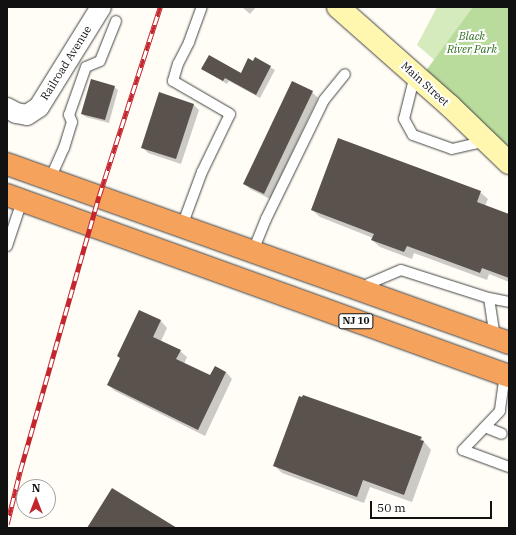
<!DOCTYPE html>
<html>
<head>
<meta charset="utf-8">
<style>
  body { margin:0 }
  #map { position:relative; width:516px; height:535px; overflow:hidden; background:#fffdf5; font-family:"IBM Plex Serif",serif }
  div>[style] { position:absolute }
  .green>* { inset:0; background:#d5ebbd }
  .forest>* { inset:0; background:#b9dc9c }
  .shadow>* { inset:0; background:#0003 }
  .building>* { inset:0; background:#5a524d }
  .roads { filter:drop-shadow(0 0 1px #444) drop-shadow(0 0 1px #444) }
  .lane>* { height:10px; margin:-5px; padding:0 5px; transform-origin:5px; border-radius:5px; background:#fff }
  .street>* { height:20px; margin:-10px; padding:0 10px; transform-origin:10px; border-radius:10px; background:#fff }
  .secondary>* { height:22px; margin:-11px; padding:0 11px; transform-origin:11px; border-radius:11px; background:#fff6b0 }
  .highway>* { height:22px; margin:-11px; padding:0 11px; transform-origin:11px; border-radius:11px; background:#f5a25d }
  .rail>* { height:4.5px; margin-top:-2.25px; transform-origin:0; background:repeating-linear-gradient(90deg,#fff 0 9px,#c4262e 0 18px); box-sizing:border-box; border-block:1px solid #c4262e }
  span { translate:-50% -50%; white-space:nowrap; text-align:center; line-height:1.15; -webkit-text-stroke:4px #fff; paint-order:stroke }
  .shield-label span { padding:1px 3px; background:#fff; border:1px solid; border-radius:3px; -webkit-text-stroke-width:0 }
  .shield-label { font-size:10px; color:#111; font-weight:700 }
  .park-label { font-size:11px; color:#2f6b1f; font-style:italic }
  .street-label { font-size:11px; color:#111 }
  .frame { position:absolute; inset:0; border:8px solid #111; pointer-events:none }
  .north { position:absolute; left:16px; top:479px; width:40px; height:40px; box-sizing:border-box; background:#fff; border:1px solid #a0a0a0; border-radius:50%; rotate:0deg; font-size:11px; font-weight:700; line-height:16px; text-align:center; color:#111 }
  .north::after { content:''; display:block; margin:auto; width:14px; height:18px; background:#c4262e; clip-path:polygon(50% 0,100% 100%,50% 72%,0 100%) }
  .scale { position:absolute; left:370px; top:501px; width:122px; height:18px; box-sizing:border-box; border:2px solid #111; border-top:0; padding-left:5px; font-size:12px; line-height:14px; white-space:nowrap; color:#111; -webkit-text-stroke:3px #fff; paint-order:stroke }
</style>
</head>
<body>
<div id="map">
  <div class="green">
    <div style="clip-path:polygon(437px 7px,509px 7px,492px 109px,417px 45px)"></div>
  </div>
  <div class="forest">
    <div style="clip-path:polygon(473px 7px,509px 7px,509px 150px,425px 72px)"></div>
  </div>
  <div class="shadow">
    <div style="clip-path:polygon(242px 7px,256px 7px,250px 14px)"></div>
    <div style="clip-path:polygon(255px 58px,275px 70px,260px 98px,229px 81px,227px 84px,202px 69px,241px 74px)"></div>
    <div style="clip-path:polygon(292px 83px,312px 92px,318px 98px,270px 199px,250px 189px,244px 183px)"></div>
    <div style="clip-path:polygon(114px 87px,118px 90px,109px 123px,86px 117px,82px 114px)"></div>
    <div style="clip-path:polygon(193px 104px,199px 110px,181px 164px,148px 153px,142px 147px)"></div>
    <div style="clip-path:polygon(480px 192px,488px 199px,485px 206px,509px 215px,509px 282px,489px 274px,487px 280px,414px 253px,412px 259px,380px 247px,372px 240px,373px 238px,320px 217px,312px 210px)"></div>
    <div style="clip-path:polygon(140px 311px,161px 321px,167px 328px,161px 341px,180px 351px,187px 357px,184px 364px,211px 377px,226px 372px,232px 379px,205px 436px,115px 391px,108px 385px,121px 359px,118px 356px)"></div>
    <div style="clip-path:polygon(421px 438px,431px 450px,412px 502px,370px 487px,364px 503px,282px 473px,275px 466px)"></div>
  </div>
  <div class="building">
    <div style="clip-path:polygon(209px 55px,241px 73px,248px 58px,253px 61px,255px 57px,271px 66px,256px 95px,225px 78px,223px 81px,201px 69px)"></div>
    <div style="clip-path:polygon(91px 79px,115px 86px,105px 120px,81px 114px)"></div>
    <div style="clip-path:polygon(292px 81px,313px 91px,264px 194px,243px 184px)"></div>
    <div style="clip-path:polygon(159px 92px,194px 104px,176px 159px,141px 148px)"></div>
    <div style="clip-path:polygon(338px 138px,481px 191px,477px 202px,509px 214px,509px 278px,482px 268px,480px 273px,407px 246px,404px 252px,371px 240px,374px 234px,311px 210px)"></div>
    <div style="clip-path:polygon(139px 310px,161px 320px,153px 337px,181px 350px,176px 359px,210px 375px,215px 366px,226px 372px,198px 430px,107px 385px,120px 358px,117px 356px)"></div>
    <div style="clip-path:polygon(303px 395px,422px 437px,420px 440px,424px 441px,404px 495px,363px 480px,357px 497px,273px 466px,299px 396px,302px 397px)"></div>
    <div style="clip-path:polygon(112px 488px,177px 528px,87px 528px)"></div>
  </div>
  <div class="roads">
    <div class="lane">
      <div style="left:415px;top:75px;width:45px;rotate:104deg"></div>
      <div style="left:404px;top:119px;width:18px;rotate:61deg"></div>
      <div style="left:413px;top:135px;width:41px;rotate:19.7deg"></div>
      <div style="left:452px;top:149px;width:35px;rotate:-13deg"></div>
      <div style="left:50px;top:179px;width:34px;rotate:-66deg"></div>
      <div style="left:64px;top:148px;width:27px;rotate:-73deg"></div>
      <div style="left:72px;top:122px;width:8px;rotate:-113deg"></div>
      <div style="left:69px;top:115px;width:51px;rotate:-70.5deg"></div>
      <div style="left:86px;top:67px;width:15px;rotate:-23deg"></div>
      <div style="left:100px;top:61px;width:43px;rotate:-68.2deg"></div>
      <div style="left:182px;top:226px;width:58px;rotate:-69.7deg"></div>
      <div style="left:202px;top:172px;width:64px;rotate:-64.2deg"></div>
      <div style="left:230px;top:114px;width:66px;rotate:-149.9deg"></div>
      <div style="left:173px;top:81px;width:18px;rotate:-74deg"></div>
      <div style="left:178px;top:64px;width:25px;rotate:-63deg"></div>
      <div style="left:189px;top:42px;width:37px;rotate:-70deg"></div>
      <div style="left:7px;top:246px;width:47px;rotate:-71.6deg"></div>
      <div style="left:253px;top:251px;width:35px;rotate:-68deg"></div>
      <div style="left:266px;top:219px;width:132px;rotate:-64deg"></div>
      <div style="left:324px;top:100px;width:33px;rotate:-51deg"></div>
      <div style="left:361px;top:287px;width:43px;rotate:-23deg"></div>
      <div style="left:401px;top:270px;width:92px;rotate:17.7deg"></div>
      <div style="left:495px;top:338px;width:40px;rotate:-98.5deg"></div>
      <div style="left:489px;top:298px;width:20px;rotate:11deg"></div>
      <div style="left:505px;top:374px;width:37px;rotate:98deg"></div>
      <div style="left:500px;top:411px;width:54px;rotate:133.5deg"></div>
      <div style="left:463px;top:450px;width:49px;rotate:20.3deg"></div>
      <div style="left:485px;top:427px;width:18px;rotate:22deg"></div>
    </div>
    <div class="street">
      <div style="left:7px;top:108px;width:10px;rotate:29deg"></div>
      <div style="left:16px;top:113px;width:11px;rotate:10deg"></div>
      <div style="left:27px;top:115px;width:14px;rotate:-34deg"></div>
      <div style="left:39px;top:107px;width:118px;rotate:-58.2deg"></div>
    </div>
    <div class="secondary">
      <div style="left:338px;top:7px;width:149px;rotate:41.5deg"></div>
      <div style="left:450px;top:106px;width:82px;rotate:44deg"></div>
    </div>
    <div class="highway">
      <div style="left:7px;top:164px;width:533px;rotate:19.62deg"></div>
      <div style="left:7px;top:195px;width:534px;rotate:19.83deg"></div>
    </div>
  </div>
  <div class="rail">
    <div style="left:7px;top:524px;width:55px;rotate:-76.2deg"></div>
    <div style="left:20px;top:471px;width:286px;rotate:-74deg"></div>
    <div style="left:99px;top:196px;width:199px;rotate:-72.1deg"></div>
  </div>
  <div class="shield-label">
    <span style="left:356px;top:321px">NJ 10</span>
  </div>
  <div class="park-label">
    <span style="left:472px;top:43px">Black<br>River Park</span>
  </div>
  <div class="street-label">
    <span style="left:66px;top:63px;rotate:-58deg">Railroad Avenue</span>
    <span style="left:425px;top:84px;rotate:42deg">Main Street</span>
  </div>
  <div class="frame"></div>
  <div class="north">N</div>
  <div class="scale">50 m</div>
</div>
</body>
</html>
